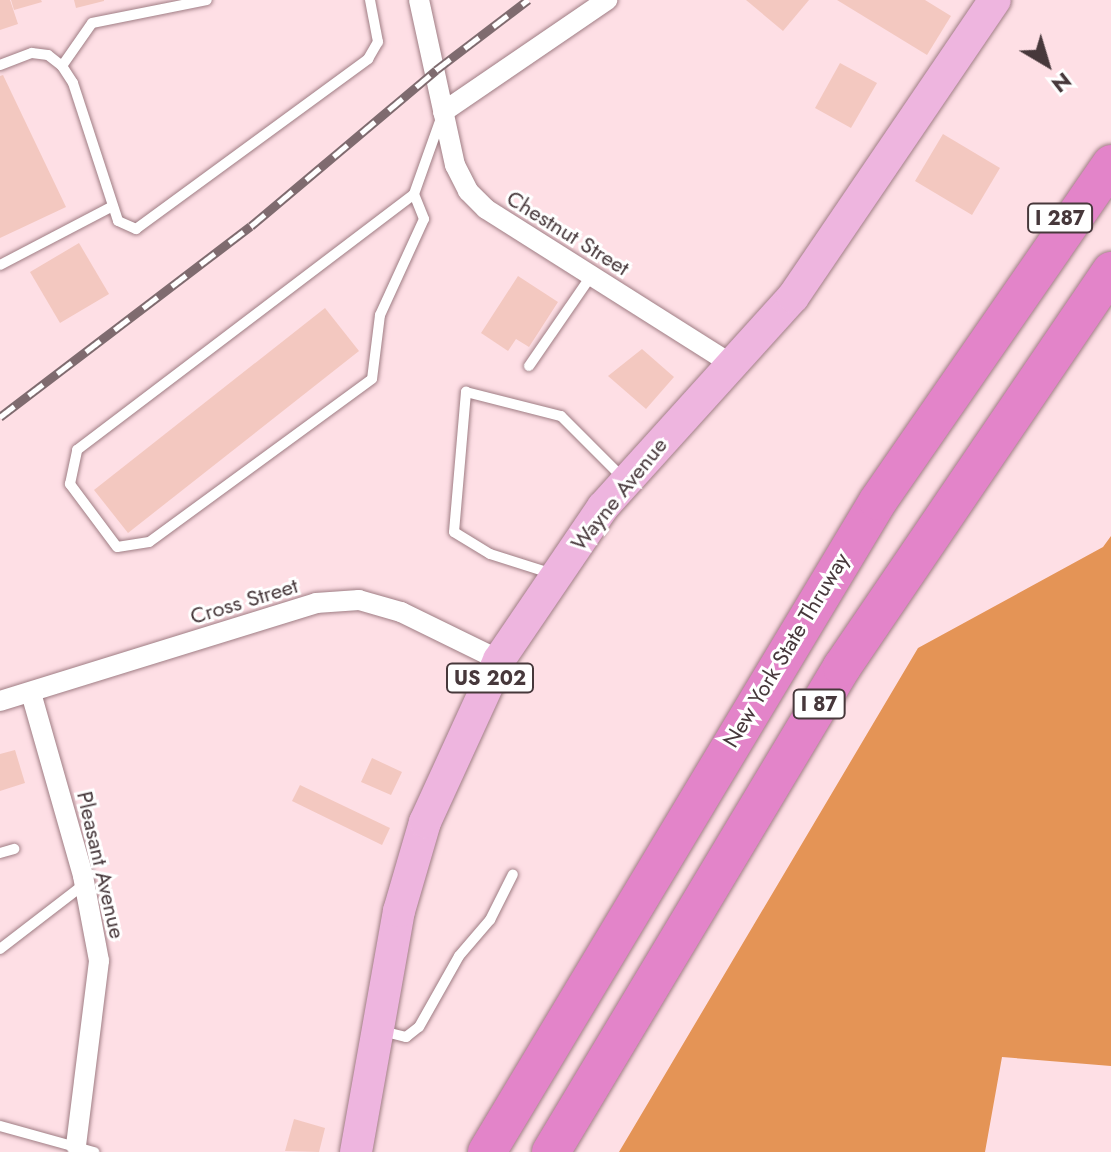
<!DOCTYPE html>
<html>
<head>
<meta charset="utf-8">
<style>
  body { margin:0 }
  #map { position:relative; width:1111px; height:1152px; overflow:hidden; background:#fedfe5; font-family:Jost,sans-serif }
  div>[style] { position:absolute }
  .forest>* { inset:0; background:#e49456 }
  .building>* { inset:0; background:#f3c8c0 }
  .roads { filter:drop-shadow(0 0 2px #9f7d84) drop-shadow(0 0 2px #9f7d84) }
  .lane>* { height:10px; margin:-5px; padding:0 5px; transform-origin:5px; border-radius:5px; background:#fff }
  .street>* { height:20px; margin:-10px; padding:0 10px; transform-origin:10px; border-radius:10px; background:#fff }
  .primary>* { height:32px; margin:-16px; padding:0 16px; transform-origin:16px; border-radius:16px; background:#eeb5df }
  .highway>* { height:38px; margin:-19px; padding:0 19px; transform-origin:19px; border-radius:19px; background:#e384c9 }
  .rail>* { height:9px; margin-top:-4.5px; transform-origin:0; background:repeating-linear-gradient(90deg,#fff 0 18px,#7f6b6f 0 36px); box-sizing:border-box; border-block:2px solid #7f6b6f }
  span { translate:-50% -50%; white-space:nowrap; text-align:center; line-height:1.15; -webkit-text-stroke:6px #fff; paint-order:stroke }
  .shield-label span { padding:2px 6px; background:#fff; border:2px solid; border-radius:6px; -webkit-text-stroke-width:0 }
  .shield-label { font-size:20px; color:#47383b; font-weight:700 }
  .street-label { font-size:22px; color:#47383b }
  .north { position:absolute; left:1007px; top:24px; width:80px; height:80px; -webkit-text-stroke:6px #fff; paint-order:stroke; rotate:142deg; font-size:22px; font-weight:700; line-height:32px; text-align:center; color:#47383b }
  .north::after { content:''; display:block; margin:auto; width:28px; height:36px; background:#47383b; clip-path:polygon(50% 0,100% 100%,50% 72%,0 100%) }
</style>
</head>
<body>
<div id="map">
  <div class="forest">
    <div style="clip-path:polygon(1111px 536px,1111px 1066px,1002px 1057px,985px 1152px,619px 1152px,918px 648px,1103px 547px)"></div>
  </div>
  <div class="building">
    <div style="clip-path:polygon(0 0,10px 0,18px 24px,0 30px)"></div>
    <div style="clip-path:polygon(11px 0,41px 0,42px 2px,14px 10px)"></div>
    <div style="clip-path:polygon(74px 0,104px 0,104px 1px,76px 8px)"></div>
    <div style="clip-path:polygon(746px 0,809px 0,783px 31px)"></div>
    <div style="clip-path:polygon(837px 0,925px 0,951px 16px,927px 55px)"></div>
    <div style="clip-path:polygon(840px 63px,877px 83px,851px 128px,815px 108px)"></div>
    <div style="clip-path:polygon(3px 75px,66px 207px,0 238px,0 76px)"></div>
    <div style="clip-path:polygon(943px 134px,1000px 168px,972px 215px,915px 181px)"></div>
    <div style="clip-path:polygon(79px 243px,109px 294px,60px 323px,30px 272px)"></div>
    <div style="clip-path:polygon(518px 276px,558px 302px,529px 347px,516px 339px,508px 351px,481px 333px)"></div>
    <div style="clip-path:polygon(325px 308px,359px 351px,128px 533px,94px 490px)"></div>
    <div style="clip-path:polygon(642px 349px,674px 377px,646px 409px,608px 376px)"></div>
    <div style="clip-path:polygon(15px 750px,25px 783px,0 791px,0 754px)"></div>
    <div style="clip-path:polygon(372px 758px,402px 772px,391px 795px,361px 782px)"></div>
    <div style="clip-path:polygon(300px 785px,390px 828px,382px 845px,292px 801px)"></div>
    <div style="clip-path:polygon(294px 1119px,325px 1128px,319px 1152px,285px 1151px)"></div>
  </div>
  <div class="roads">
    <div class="lane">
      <div style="left:0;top:65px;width:34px;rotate:-21deg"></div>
      <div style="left:32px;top:53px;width:16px;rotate:7deg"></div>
      <div style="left:48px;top:55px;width:18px;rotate:38deg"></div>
      <div style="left:62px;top:66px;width:20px;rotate:57deg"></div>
      <div style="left:73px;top:83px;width:145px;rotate:71.9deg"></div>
      <div style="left:118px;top:221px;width:20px;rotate:24deg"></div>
      <div style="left:136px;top:229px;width:288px;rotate:-36.2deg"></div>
      <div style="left:368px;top:59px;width:20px;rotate:-60deg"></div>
      <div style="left:378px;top:42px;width:43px;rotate:-100.8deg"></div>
      <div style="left:62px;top:66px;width:52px;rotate:-55.1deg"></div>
      <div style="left:92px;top:23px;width:117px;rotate:-11.3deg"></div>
      <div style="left:414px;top:194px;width:27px;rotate:68deg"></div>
      <div style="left:424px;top:219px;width:106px;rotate:114.6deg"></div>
      <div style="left:380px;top:315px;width:64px;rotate:97.1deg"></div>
      <div style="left:372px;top:379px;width:276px;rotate:143.8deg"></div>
      <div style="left:149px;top:542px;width:32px;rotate:171deg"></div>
      <div style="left:117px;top:547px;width:79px;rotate:-126.7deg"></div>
      <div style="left:70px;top:484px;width:35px;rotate:-78deg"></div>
      <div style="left:77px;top:450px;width:423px;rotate:-37.2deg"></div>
      <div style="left:414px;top:194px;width:81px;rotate:-70.4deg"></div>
      <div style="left:0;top:265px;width:127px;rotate:-27.6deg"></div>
      <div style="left:529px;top:366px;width:109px;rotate:-55.4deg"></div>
      <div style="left:553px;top:574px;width:66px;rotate:-162.4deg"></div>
      <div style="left:490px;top:554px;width:42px;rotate:-148.6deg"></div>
      <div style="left:454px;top:532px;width:141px;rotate:-85.1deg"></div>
      <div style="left:466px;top:392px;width:98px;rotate:14.2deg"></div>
      <div style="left:561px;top:416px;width:89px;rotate:45deg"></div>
      <div style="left:0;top:853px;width:15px;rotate:-16deg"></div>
      <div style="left:0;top:949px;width:105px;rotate:-37.6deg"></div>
      <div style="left:382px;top:1031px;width:25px;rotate:14deg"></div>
      <div style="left:406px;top:1037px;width:16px;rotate:-38deg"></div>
      <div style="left:419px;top:1027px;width:81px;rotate:-60.6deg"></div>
      <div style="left:459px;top:956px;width:48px;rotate:-49.3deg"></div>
      <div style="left:490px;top:920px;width:51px;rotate:-63.4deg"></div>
      <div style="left:0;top:1126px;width:98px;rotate:15.5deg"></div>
    </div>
    <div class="street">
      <div style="left:419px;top:0;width:169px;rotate:77.7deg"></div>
      <div style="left:455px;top:165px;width:29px;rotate:63deg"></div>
      <div style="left:468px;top:191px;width:25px;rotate:45deg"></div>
      <div style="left:486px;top:209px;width:292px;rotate:32.3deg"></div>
      <div style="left:443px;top:112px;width:199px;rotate:-34.3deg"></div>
      <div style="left:31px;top:693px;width:190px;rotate:74.1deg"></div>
      <div style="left:83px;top:876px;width:86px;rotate:79.3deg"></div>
      <div style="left:99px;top:961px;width:186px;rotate:97.1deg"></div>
      <div style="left:0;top:701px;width:331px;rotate:-17.2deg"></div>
      <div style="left:316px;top:603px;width:43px;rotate:-4deg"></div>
      <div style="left:359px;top:600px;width:44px;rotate:15.9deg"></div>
      <div style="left:401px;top:612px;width:109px;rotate:26.1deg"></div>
    </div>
    <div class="primary">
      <div style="left:356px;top:1152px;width:245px;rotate:-79.9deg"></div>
      <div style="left:399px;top:911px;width:93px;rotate:-73.7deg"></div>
      <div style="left:425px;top:822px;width:178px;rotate:-65.4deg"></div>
      <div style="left:499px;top:660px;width:185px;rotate:-55.8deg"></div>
      <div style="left:603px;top:507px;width:283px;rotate:-47.9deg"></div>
      <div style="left:793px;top:297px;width:359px;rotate:-55.8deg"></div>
    </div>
    <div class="highway">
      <div style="left:487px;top:1152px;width:759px;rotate:-59.01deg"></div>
      <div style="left:878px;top:501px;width:410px;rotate:-55.3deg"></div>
      <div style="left:551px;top:1152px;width:566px;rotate:-59.04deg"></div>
      <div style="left:842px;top:667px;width:479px;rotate:-55.8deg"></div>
    </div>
  </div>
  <div class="rail">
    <div style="left:0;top:417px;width:315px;rotate:-37.3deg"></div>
    <div style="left:251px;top:226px;width:242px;rotate:-40.1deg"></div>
    <div style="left:436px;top:70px;width:116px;rotate:-37.3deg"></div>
  </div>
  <div class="shield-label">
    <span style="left:1060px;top:218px">I 287</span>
    <span style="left:490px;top:678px">US 202</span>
    <span style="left:819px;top:704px">I 87</span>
  </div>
  <div class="street-label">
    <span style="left:568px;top:233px;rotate:32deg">Chestnut Street</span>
    <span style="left:619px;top:494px;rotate:-51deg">Wayne Avenue</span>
    <span style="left:244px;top:601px;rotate:-17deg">Cross Street</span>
    <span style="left:786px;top:650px;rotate:-59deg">New York State Thruway</span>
    <span style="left:101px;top:865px;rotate:77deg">Pleasant Avenue</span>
  </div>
  <div class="north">N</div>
</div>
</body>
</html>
